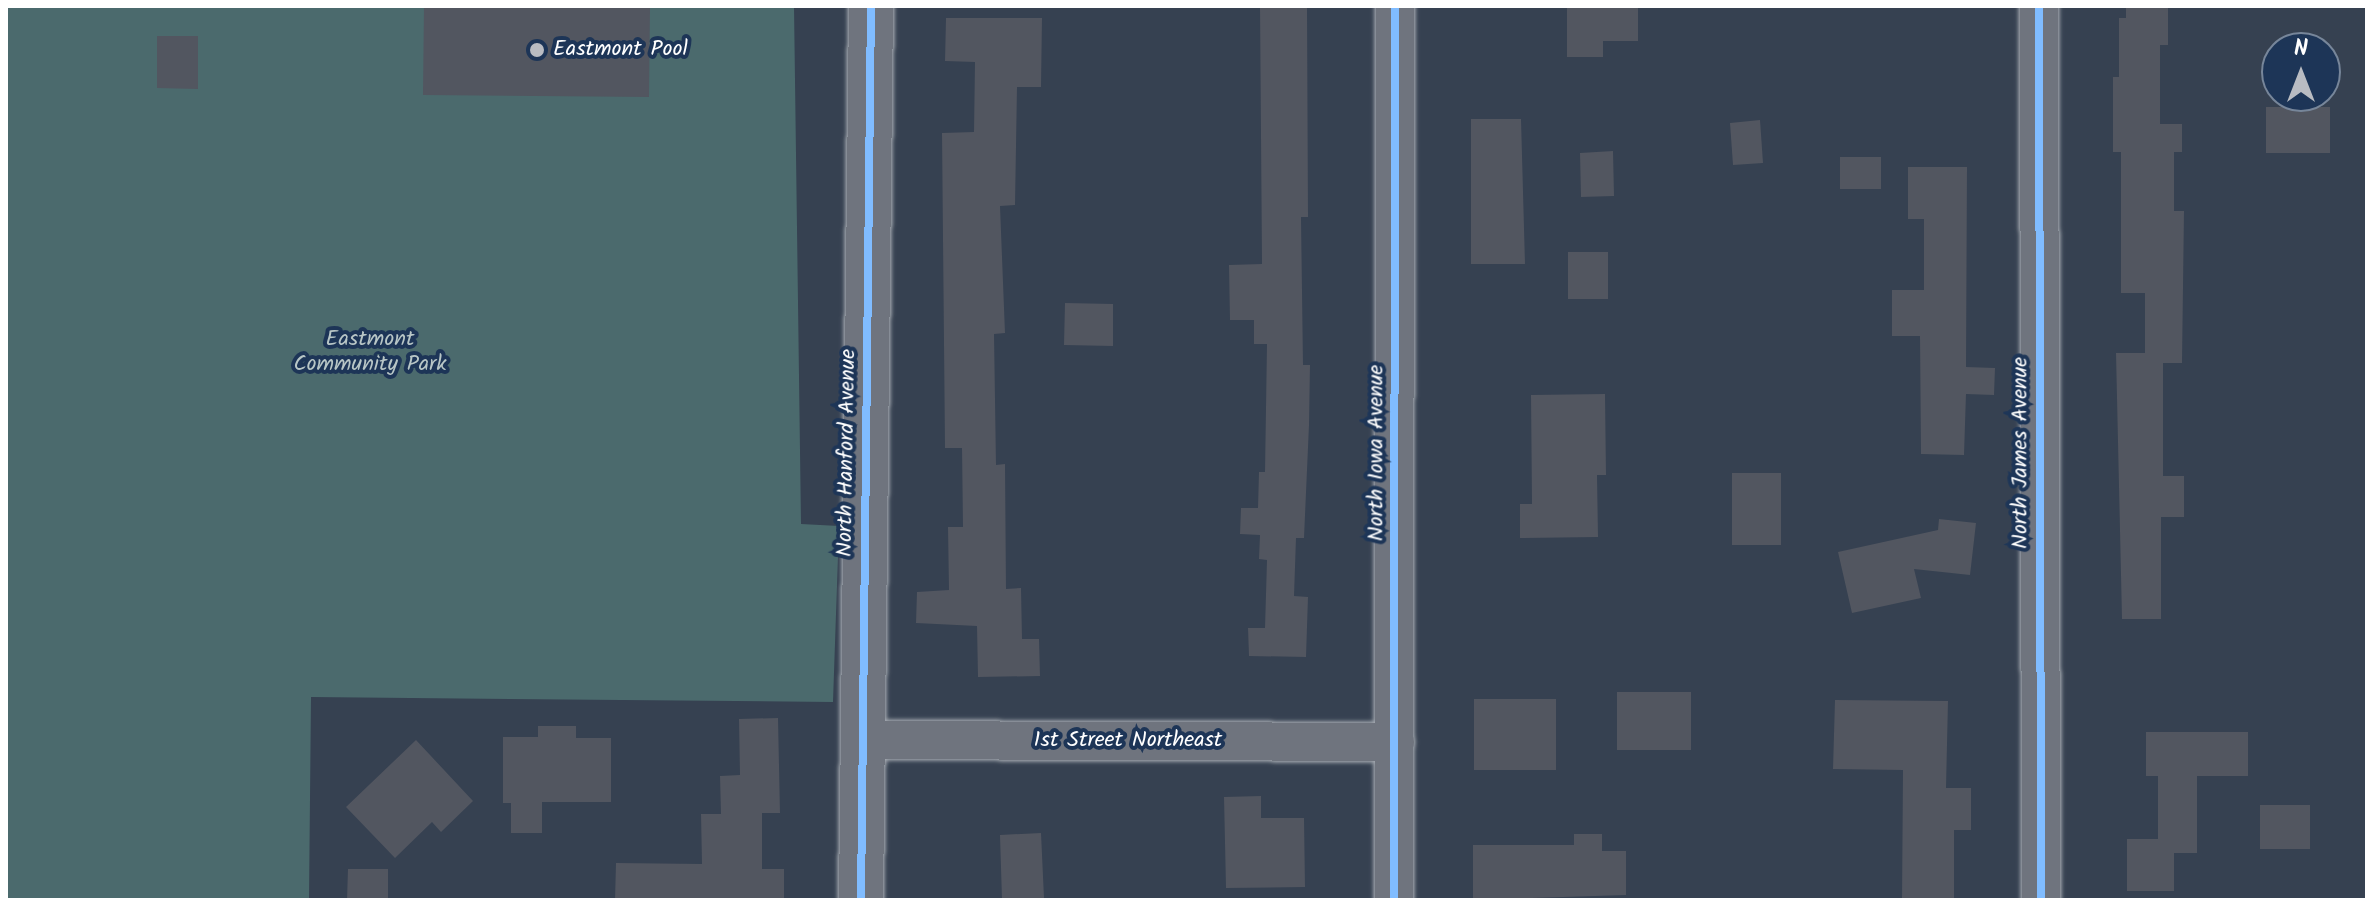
<!DOCTYPE html>
<html>
<head>
<meta charset="utf-8">
<style>
  body { margin:0 }
  #map { position:relative; width:2373px; height:906px; overflow:hidden; background:#364151; font-family:Kalam,sans-serif }
  div>[style] { position:absolute }
  .green>* { inset:0; background:#4b6a6d }
  .building>* { inset:0; background:#525660 }
  .roads { filter:drop-shadow(0 0 2px #a5aab1) drop-shadow(0 0 2px #a5aab1) }
  .minor>* { height:38px; margin:-19px; padding:0 19px; transform-origin:19px; border-radius:19px; background:#6f747e }
  .tertiary>* { height:44px; margin:-22px; padding:0 22px; transform-origin:22px; border-radius:22px; background:#6f747e }
  .cycleway>* { height:8px; margin:-4px; padding:0 4px; transform-origin:4px; border-radius:4px; background:#80bcff }
  .dots>* { width:22px; height:22px; translate:-50% -50%; box-sizing:border-box; border:4px solid #1d3557; border-radius:50% }
  span { translate:-50% -50%; white-space:nowrap; text-align:center; line-height:1.15; -webkit-text-stroke:8px #1d3557; paint-order:stroke }
  .poi-label { font-size:22px; color:#fff }
  .left { translate:0 -50%; text-align:left }
  .park-label { font-size:22px; color:#b8c6c6 }
  .street-label { font-size:22px; color:#fff }
  .frame { position:absolute; inset:0; border:8px solid #fff; pointer-events:none }
  .north { position:absolute; left:2261px; top:32px; width:80px; height:80px; box-sizing:border-box; background:#1d3557; border:2px solid #77869a; border-radius:50%; rotate:0deg; font-size:22px; font-weight:700; line-height:32px; text-align:center; color:#fff }
  .north::after { content:''; display:block; margin:auto; width:28px; height:36px; background:#b9bcc2; clip-path:polygon(50% 0,100% 100%,50% 72%,0 100%) }
</style>
</head>
<body>
<div id="map">
  <div class="green">
    <div style="clip-path:polygon(6px 6px,794px 6px,801px 524px,839px 526px,833px 702px,311px 697px,309px 900px,6px 900px)"></div>
  </div>
  <div class="building">
    <div style="clip-path:polygon(424px 6px,650px 6px,649px 97px,423px 95px)"></div>
    <div style="clip-path:polygon(1260px 6px,1307px 6px,1308px 217px,1301px 217px,1303px 365px,1310px 365px,1309px 425px,1304px 538px,1296px 538px,1294px 596px,1308px 597px,1306px 657px,1249px 656px,1248px 628px,1265px 628px,1267px 560px,1259px 559px,1260px 535px,1240px 534px,1241px 508px,1258px 508px,1259px 472px,1265px 472px,1267px 344px,1254px 344px,1254px 320px,1230px 320px,1229px 265px,1262px 264px)"></div>
    <div style="clip-path:polygon(1567px 6px,1638px 6px,1638px 41px,1603px 41px,1603px 57px,1567px 57px)"></div>
    <div style="clip-path:polygon(2126px 6px,2168px 6px,2168px 45px,2160px 45px,2160px 124px,2182px 124px,2182px 152px,2174px 152px,2174px 211px,2184px 211px,2182px 363px,2163px 363px,2163px 476px,2184px 476px,2184px 517px,2161px 517px,2161px 619px,2122px 619px,2116px 353px,2145px 353px,2145px 293px,2121px 293px,2121px 152px,2113px 152px,2113px 77px,2119px 77px,2119px 18px,2126px 18px)"></div>
    <div style="clip-path:polygon(946px 18px,1042px 18px,1041px 87px,1017px 87px,1015px 205px,1000px 206px,1005px 333px,994px 334px,996px 465px,1005px 464px,1006px 589px,1021px 588px,1022px 639px,1039px 639px,1040px 676px,978px 677px,977px 626px,916px 623px,917px 592px,949px 590px,948px 527px,963px 527px,962px 448px,945px 448px,942px 133px,974px 132px,975px 62px,945px 61px)"></div>
    <div style="clip-path:polygon(157px 36px,198px 36px,198px 89px,157px 88px)"></div>
    <div style="clip-path:polygon(2266px 107px,2330px 107px,2330px 153px,2266px 153px)"></div>
    <div style="clip-path:polygon(1471px 119px,1521px 119px,1525px 264px,1471px 264px)"></div>
    <div style="clip-path:polygon(1760px 120px,1763px 163px,1733px 165px,1730px 123px)"></div>
    <div style="clip-path:polygon(1613px 151px,1614px 196px,1581px 197px,1580px 153px)"></div>
    <div style="clip-path:polygon(1840px 157px,1881px 157px,1881px 189px,1840px 189px)"></div>
    <div style="clip-path:polygon(1908px 167px,1967px 167px,1966px 367px,1995px 368px,1994px 395px,1966px 394px,1964px 455px,1921px 454px,1920px 336px,1892px 336px,1892px 290px,1924px 290px,1924px 219px,1908px 219px)"></div>
    <div style="clip-path:polygon(1568px 252px,1608px 252px,1608px 299px,1568px 299px)"></div>
    <div style="clip-path:polygon(1065px 303px,1113px 304px,1113px 346px,1064px 345px)"></div>
    <div style="clip-path:polygon(1605px 394px,1606px 475px,1597px 475px,1598px 537px,1520px 538px,1520px 504px,1532px 504px,1531px 395px)"></div>
    <div style="clip-path:polygon(1732px 473px,1781px 473px,1781px 545px,1732px 545px)"></div>
    <div style="clip-path:polygon(1939px 519px,1976px 523px,1970px 575px,1914px 569px,1921px 598px,1852px 613px,1838px 552px,1938px 530px)"></div>
    <div style="clip-path:polygon(1617px 692px,1691px 692px,1691px 750px,1617px 750px)"></div>
    <div style="clip-path:polygon(1474px 699px,1556px 699px,1556px 770px,1474px 770px)"></div>
    <div style="clip-path:polygon(1835px 700px,1948px 701px,1946px 788px,1971px 788px,1971px 830px,1954px 830px,1954px 900px,1902px 900px,1903px 770px,1833px 769px)"></div>
    <div style="clip-path:polygon(778px 718px,780px 813px,762px 813px,762px 869px,784px 869px,784px 900px,615px 900px,616px 863px,702px 864px,701px 814px,721px 814px,720px 776px,740px 775px,739px 719px)"></div>
    <div style="clip-path:polygon(538px 726px,576px 726px,576px 738px,611px 738px,611px 802px,542px 802px,542px 833px,511px 833px,511px 803px,503px 803px,503px 737px,538px 737px)"></div>
    <div style="clip-path:polygon(2146px 732px,2248px 732px,2248px 776px,2197px 776px,2197px 853px,2174px 853px,2174px 891px,2127px 891px,2127px 839px,2158px 839px,2158px 776px,2146px 776px)"></div>
    <div style="clip-path:polygon(416px 740px,473px 801px,441px 832px,432px 822px,395px 858px,346px 807px)"></div>
    <div style="clip-path:polygon(1261px 796px,1261px 818px,1304px 818px,1305px 887px,1226px 888px,1224px 797px)"></div>
    <div style="clip-path:polygon(2260px 805px,2310px 805px,2310px 849px,2260px 849px)"></div>
    <div style="clip-path:polygon(1041px 833px,1044px 898px,1002px 900px,1000px 835px)"></div>
    <div style="clip-path:polygon(1574px 834px,1602px 834px,1602px 851px,1626px 851px,1626px 895px,1473px 900px,1473px 845px,1574px 845px)"></div>
    <div style="clip-path:polygon(348px 869px,388px 869px,388px 900px,347px 900px)"></div>
  </div>
  <div class="roads">
    <div class="minor">
      <div style="left:2039px;top:6px;width:894px;rotate:89.87deg"></div>
      <div style="left:861px;top:740px;width:534px;rotate:0.21deg"></div>
      <div style="left:1394px;top:900px;width:894px;rotate:-89.94deg"></div>
    </div>
    <div class="tertiary">
      <div style="left:861px;top:900px;width:894px;rotate:-89.36deg"></div>
    </div>
  </div>
  <div class="cycleway">
    <div style="left:2039px;top:6px;width:894px;rotate:89.87deg"></div>
    <div style="left:861px;top:900px;width:894px;rotate:-89.36deg"></div>
    <div style="left:1394px;top:900px;width:894px;rotate:-89.94deg"></div>
  </div>
  <div class="dots">
    <div style="left:537px;top:50px;background:#b9bcc2"></div>
  </div>
  <div class="poi-label">
    <span class="left" style="left:553px;top:50px">Eastmont Pool</span>
  </div>
  <div class="park-label">
    <span style="left:370px;top:352px">Eastmont<br>Community Park</span>
  </div>
  <div class="street-label">
    <span style="left:847px;top:453px;rotate:-89deg">North Hanford Avenue</span>
    <span style="left:1377px;top:453px;rotate:-90deg">North Iowa Avenue</span>
    <span style="left:2021px;top:453px;rotate:-90deg">North James Avenue</span>
    <span style="left:1128px;top:741px">1st Street Northeast</span>
  </div>
  <div class="frame"></div>
  <div class="north">N</div>
</div>
</body>
</html>
